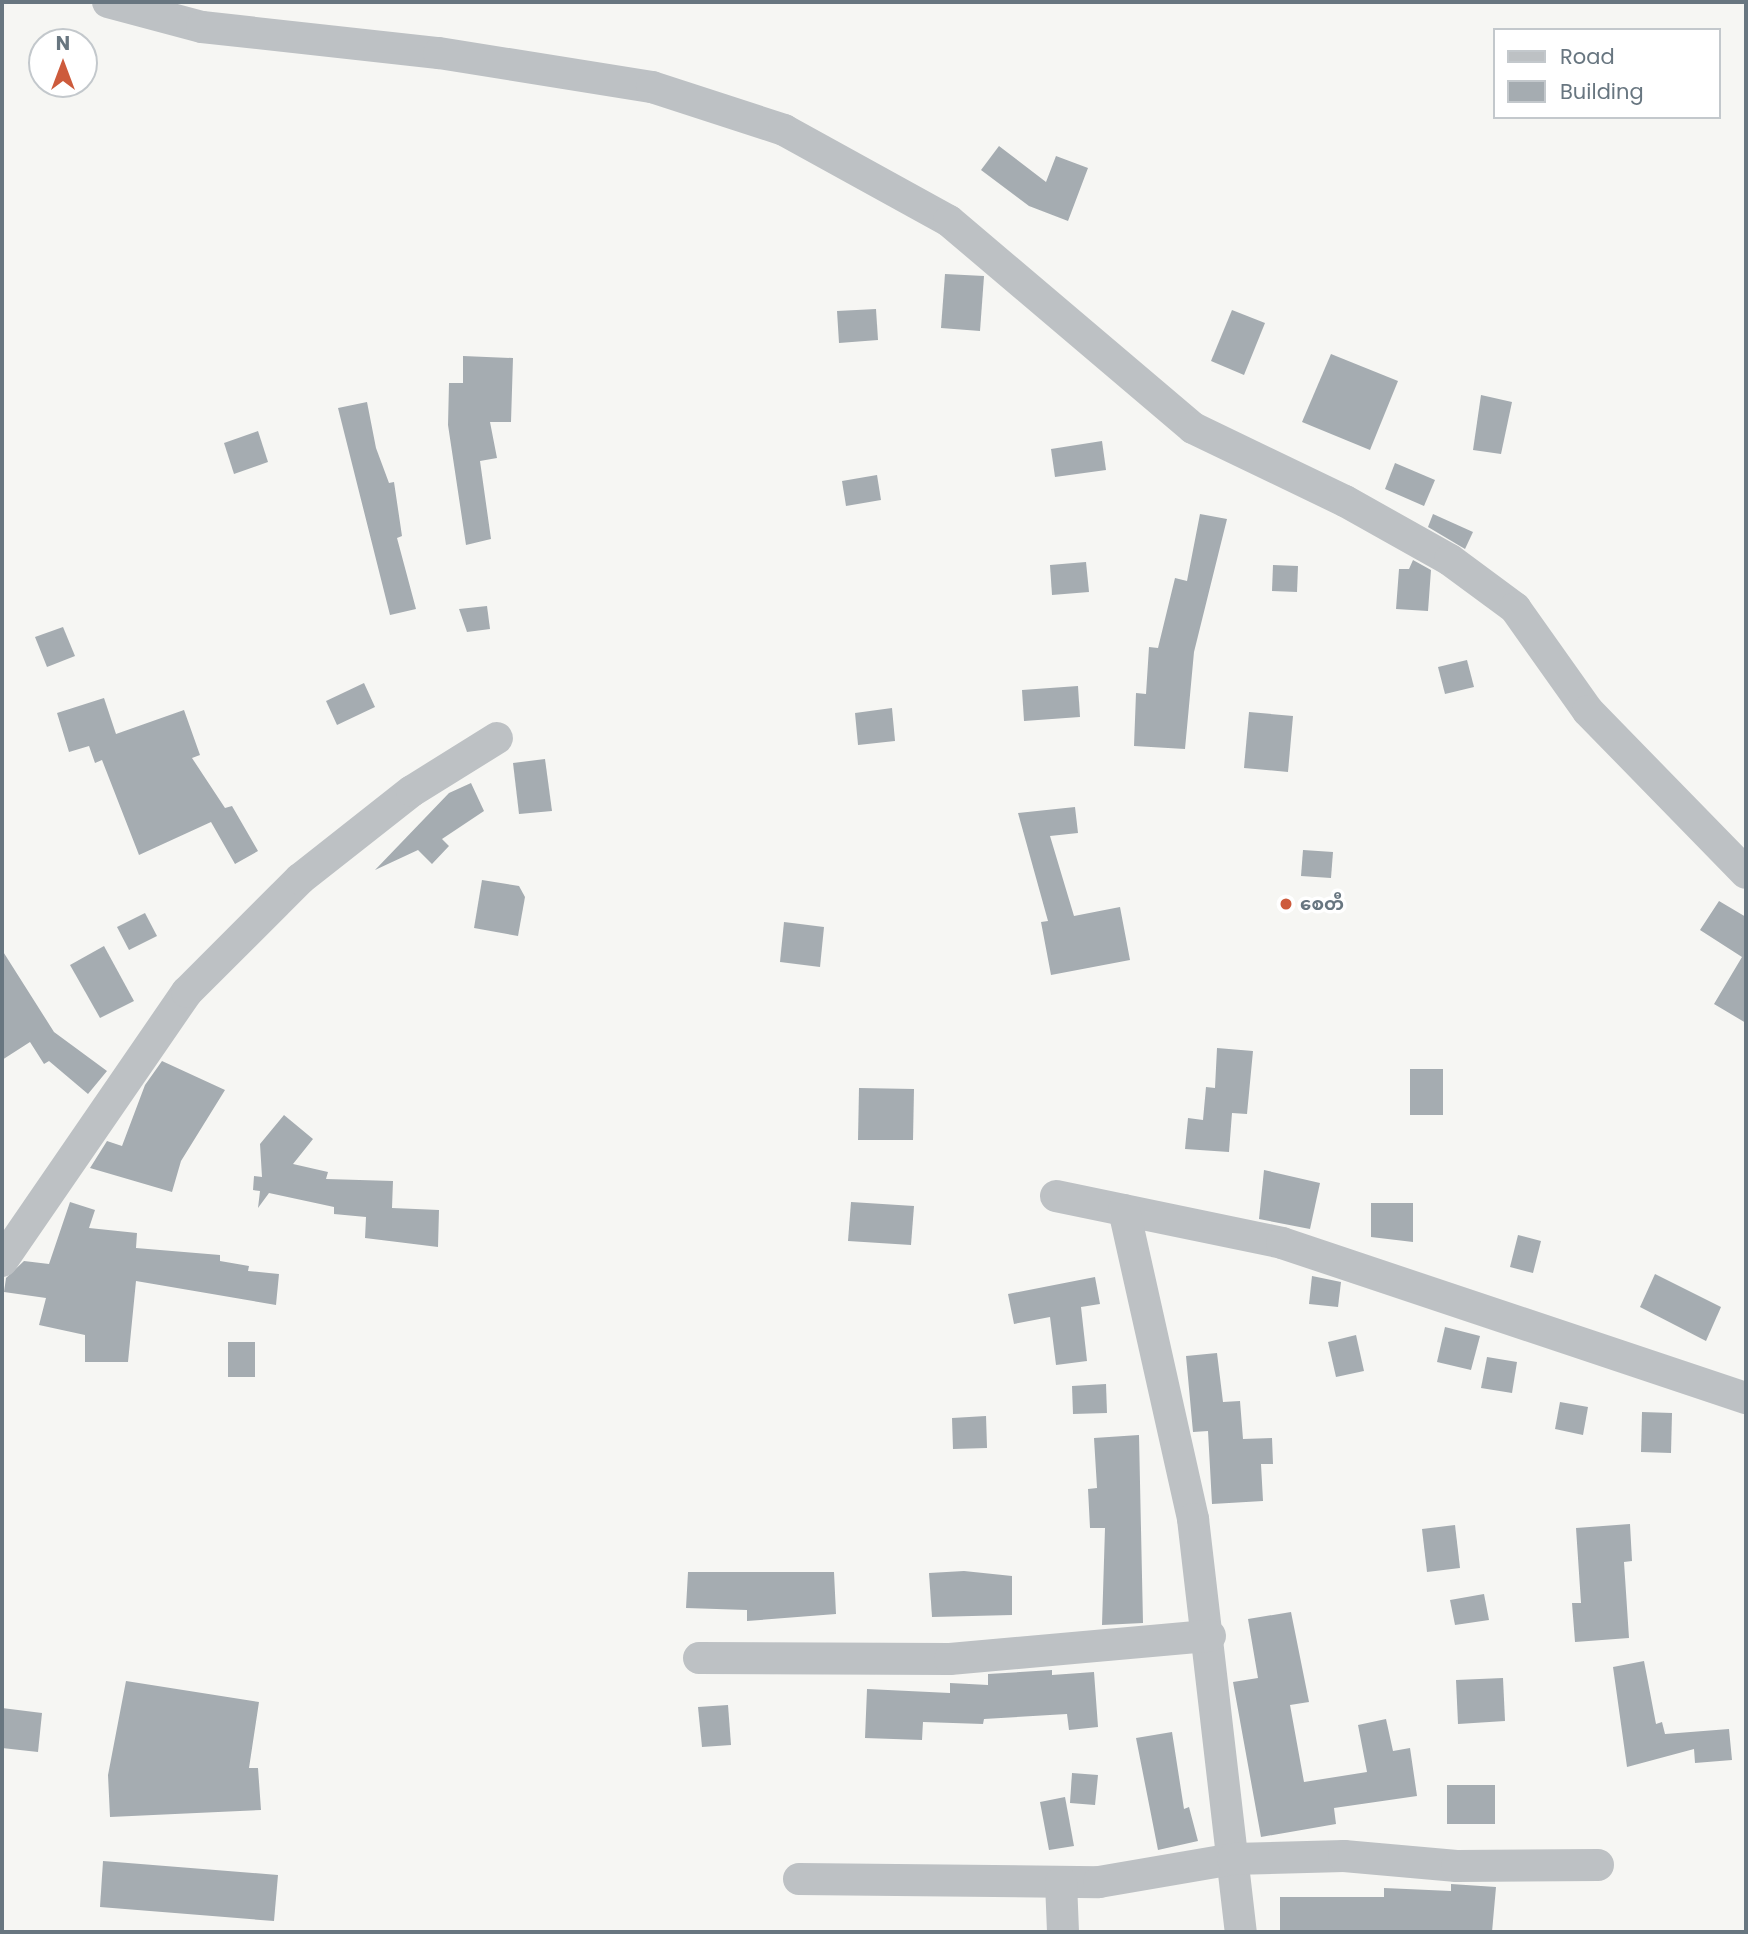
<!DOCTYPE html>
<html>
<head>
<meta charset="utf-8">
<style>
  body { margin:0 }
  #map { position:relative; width:1748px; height:1934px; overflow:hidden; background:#f6f6f3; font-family:Poppins,"Noto Sans Myanmar",sans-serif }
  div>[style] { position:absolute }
  .building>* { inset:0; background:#a5acb1 }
  .minor>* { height:32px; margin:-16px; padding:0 16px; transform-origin:16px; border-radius:16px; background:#bdc1c4 }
  .dots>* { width:19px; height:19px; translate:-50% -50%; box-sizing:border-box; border:4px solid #fff; border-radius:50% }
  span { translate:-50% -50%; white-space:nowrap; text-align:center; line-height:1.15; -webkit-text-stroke:7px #fff; paint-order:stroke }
  .poi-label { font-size:18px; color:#687680; font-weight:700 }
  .left { translate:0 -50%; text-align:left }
  .frame { position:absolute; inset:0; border:4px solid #687680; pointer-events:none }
  .legend { position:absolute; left:1493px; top:28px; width:228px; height:91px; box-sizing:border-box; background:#fff; border:2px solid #c3c8cc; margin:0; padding:9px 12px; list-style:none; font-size:21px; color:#687680 }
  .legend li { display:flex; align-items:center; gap:14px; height:35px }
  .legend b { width:35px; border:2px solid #c3c8cc }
  .north { position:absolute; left:28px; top:28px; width:70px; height:70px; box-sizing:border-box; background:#fff; border:2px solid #c3c8cc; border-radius:50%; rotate:0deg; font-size:19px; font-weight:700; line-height:28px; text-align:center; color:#687680 }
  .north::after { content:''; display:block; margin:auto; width:24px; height:32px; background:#cd5b3c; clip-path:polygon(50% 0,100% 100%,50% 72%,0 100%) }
</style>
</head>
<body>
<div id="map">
  <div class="building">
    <div style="clip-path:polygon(999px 146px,1046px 182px,1056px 156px,1088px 168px,1068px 221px,1029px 206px,981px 170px)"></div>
    <div style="clip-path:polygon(945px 274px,984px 276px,980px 331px,941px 328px)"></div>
    <div style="clip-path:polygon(876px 309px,878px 340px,839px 343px,837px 311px)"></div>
    <div style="clip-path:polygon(1232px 310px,1265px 323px,1244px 375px,1211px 361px)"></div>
    <div style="clip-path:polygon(1331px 354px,1398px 381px,1370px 450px,1302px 422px)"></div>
    <div style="clip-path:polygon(463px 356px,513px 358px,511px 422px,490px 422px,497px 458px,480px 461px,491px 539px,466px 545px,448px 425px,449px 383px,463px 383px)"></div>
    <div style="clip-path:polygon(1481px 395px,1512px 402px,1501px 454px,1473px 450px)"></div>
    <div style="clip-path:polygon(367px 402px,376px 448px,389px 483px,394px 482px,402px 536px,397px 538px,416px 609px,390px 615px,338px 408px)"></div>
    <div style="clip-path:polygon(258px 431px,268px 462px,234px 474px,224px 443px)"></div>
    <div style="clip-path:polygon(1102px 441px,1106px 470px,1055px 477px,1051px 449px)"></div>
    <div style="clip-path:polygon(1395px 463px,1435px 480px,1424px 506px,1385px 489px)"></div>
    <div style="clip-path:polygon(877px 475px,881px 500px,846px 506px,842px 481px)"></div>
    <div style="clip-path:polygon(1200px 514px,1227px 519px,1194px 652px,1185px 749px,1134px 746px,1136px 693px,1146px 694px,1149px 647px,1158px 648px,1175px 578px,1187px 581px)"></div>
    <div style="clip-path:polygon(1433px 514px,1473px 532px,1465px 549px,1428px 527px)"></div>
    <div style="clip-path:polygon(1413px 560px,1431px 570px,1428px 611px,1396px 609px,1399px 569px,1409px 569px)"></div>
    <div style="clip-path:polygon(1086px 562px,1089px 592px,1052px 595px,1050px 565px)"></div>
    <div style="clip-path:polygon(1273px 565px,1298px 566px,1297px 592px,1272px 591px)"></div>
    <div style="clip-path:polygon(487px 606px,490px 629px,467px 632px,459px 609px)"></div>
    <div style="clip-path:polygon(63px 627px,75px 656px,47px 667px,35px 637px)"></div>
    <div style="clip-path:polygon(1467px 660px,1474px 687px,1445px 694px,1438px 667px)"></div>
    <div style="clip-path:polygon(364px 683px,375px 707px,337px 725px,326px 701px)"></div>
    <div style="clip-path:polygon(1078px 686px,1080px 717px,1024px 721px,1022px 690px)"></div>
    <div style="clip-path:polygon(104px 698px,116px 734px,184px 710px,200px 755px,192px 758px,225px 808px,232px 806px,258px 851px,235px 864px,211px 822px,139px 855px,102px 760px,95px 763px,89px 746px,69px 752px,57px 713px)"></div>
    <div style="clip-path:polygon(892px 708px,895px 741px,858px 745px,855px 713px)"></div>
    <div style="clip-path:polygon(1249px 712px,1293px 716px,1288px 772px,1244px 768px)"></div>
    <div style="clip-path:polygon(545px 759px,552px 811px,519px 814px,513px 763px)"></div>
    <div style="clip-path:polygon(471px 783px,484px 811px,442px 839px,449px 846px,432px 864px,418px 850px,375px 870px,449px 793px)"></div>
    <div style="clip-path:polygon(1075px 807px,1078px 833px,1050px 836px,1074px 916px,1120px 907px,1130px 960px,1051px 975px,1041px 922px,1048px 921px,1018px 813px)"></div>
    <div style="clip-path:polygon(1303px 850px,1333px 852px,1331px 878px,1301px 876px)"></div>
    <div style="clip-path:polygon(482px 880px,519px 886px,525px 897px,518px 936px,474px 928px)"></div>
    <div style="clip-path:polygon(1719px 901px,1746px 917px,1746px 1023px,1714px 1004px,1742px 957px,1700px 930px)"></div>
    <div style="clip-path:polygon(145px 913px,157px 936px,129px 950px,117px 927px)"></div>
    <div style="clip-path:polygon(784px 922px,824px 927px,820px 967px,780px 962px)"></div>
    <div style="clip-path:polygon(104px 946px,134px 1001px,100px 1018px,70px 965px)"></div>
    <div style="clip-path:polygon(2px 950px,54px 1032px,107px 1071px,88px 1094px,49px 1061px,44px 1064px,30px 1042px,2px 1060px)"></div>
    <div style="clip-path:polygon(1217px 1048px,1253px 1051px,1247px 1114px,1232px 1113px,1229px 1152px,1185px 1149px,1188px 1118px,1203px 1120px,1206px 1087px,1215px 1088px)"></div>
    <div style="clip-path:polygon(162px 1061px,225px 1090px,181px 1161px,172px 1192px,90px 1168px,107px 1141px,122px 1146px,145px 1085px)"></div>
    <div style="clip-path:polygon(1410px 1069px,1443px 1069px,1443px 1115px,1410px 1115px)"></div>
    <div style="clip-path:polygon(859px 1088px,914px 1089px,913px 1140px,858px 1140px)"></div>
    <div style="clip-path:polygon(284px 1115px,313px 1139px,293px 1164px,328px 1172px,326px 1179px,393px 1181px,392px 1208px,439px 1210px,438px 1247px,365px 1238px,366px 1217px,334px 1214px,334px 1207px,269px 1193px,258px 1208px,260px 1191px,253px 1190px,254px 1176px,262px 1177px,260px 1144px)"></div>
    <div style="clip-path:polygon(1264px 1170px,1320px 1183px,1310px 1229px,1259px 1219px)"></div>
    <div style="clip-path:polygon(70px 1202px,95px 1210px,89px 1228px,137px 1233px,136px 1248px,220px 1255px,220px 1261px,249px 1266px,248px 1271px,279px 1274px,276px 1305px,136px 1281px,128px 1362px,85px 1362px,85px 1335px,39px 1325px,46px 1298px,4px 1292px,6px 1278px,24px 1261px,49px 1264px)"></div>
    <div style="clip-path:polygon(851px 1202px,914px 1206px,911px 1245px,848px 1241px)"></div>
    <div style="clip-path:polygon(1371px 1203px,1413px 1203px,1413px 1242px,1371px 1237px)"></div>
    <div style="clip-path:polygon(1518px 1235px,1541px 1241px,1533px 1273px,1510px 1267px)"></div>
    <div style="clip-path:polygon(1655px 1274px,1721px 1307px,1706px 1341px,1640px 1307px)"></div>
    <div style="clip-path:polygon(1312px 1276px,1341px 1282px,1338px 1307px,1309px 1304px)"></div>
    <div style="clip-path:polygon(1095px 1277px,1100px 1304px,1081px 1307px,1087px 1361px,1056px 1365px,1050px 1317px,1014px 1324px,1008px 1294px)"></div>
    <div style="clip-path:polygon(1445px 1327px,1480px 1336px,1471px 1370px,1437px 1362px)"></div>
    <div style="clip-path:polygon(1356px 1335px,1364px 1371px,1336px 1377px,1328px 1342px)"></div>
    <div style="clip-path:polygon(228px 1342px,255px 1342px,255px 1377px,228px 1377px)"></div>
    <div style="clip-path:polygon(1217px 1353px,1223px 1402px,1240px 1401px,1243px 1439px,1272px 1438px,1273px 1464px,1261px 1464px,1263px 1501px,1212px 1504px,1208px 1431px,1193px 1432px,1186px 1356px)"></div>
    <div style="clip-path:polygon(1487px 1357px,1517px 1362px,1512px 1393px,1481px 1388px)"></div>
    <div style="clip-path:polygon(1106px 1384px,1107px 1413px,1073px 1414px,1072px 1386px)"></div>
    <div style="clip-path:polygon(1560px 1402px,1588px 1407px,1583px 1435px,1555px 1429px)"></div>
    <div style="clip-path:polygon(1642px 1412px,1672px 1413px,1671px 1453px,1641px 1452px)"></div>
    <div style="clip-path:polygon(986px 1416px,987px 1448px,953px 1449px,952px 1418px)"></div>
    <div style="clip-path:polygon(1139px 1435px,1143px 1623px,1102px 1625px,1105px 1528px,1090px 1528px,1088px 1489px,1097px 1488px,1094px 1438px)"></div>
    <div style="clip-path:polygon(1630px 1524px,1632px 1561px,1624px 1562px,1629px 1638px,1575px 1642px,1572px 1603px,1581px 1603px,1576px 1528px)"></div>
    <div style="clip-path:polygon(1455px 1525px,1460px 1568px,1427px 1572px,1422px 1529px)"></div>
    <div style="clip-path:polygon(964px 1571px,1012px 1576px,1012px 1615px,932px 1617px,929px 1573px)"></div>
    <div style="clip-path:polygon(688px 1572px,834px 1572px,836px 1614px,747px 1621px,747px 1610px,686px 1608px)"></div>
    <div style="clip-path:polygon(1484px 1594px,1489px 1620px,1455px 1625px,1450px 1600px)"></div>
    <div style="clip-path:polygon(1291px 1612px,1309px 1702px,1290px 1705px,1304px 1782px,1367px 1772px,1358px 1725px,1386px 1719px,1393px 1751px,1410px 1748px,1417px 1796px,1334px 1808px,1336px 1824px,1261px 1837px,1233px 1682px,1258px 1678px,1248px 1619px)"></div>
    <div style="clip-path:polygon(1644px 1661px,1656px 1724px,1662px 1722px,1665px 1734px,1729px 1729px,1732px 1760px,1695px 1763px,1694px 1749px,1627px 1767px,1613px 1667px)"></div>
    <div style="clip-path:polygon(1052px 1670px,1052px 1675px,1094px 1672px,1098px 1727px,1069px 1730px,1067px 1714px,984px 1719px,983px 1724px,923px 1722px,922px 1740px,865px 1738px,867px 1689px,950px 1693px,950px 1683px,988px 1685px,988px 1674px)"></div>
    <div style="clip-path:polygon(1503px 1678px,1505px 1721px,1458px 1724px,1456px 1680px)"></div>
    <div style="clip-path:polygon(126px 1681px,259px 1702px,249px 1768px,258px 1768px,261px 1810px,110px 1817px,108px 1775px)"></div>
    <div style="clip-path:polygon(728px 1705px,731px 1745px,702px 1747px,698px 1707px)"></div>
    <div style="clip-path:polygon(2px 1708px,42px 1713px,38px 1752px,2px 1748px)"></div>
    <div style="clip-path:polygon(1172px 1732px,1184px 1809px,1189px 1807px,1198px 1841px,1158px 1850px,1136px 1738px)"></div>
    <div style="clip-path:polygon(1072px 1773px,1098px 1775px,1095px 1805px,1070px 1803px)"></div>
    <div style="clip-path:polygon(1447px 1785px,1495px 1785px,1495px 1824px,1447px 1824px)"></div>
    <div style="clip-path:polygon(1065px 1797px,1074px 1846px,1049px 1850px,1040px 1802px)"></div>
    <div style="clip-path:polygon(103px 1861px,278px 1875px,274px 1921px,100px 1907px)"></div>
    <div style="clip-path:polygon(1451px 1884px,1496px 1887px,1492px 1932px,1280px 1932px,1280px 1897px,1384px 1897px,1384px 1888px,1451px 1891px)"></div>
  </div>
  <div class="minor">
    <div style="left:108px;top:2px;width:97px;rotate:14.9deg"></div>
    <div style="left:202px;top:27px;width:238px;rotate:6.3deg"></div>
    <div style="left:439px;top:53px;width:216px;rotate:9.1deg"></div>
    <div style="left:652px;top:87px;width:139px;rotate:18deg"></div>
    <div style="left:784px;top:130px;width:188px;rotate:28.9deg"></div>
    <div style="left:949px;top:221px;width:320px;rotate:40.3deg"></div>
    <div style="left:1193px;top:428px;width:169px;rotate:25.7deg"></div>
    <div style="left:1345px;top:501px;width:120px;rotate:29.3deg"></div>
    <div style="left:1450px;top:560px;width:81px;rotate:36.4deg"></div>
    <div style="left:1515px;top:608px;width:126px;rotate:54.7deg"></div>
    <div style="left:1588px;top:711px;width:226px;rotate:45.7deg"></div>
    <div style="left:1056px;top:1196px;width:231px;rotate:11.7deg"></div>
    <div style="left:1282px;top:1243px;width:489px;rotate:18.5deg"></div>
    <div style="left:1124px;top:1210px;width:317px;rotate:77.4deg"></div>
    <div style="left:1193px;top:1519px;width:416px;rotate:83.4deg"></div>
    <div style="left:2px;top:1261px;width:326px;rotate:-55.5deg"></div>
    <div style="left:187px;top:992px;width:160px;rotate:-45deg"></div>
    <div style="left:300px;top:879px;width:142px;rotate:-38.2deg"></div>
    <div style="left:412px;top:791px;width:100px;rotate:-31.9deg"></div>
    <div style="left:699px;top:1658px;width:251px;rotate:0.2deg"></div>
    <div style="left:950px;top:1659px;width:261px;rotate:-5.1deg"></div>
    <div style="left:799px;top:1879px;width:300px;rotate:0.6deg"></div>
    <div style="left:1099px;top:1882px;width:136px;rotate:-9.7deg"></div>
    <div style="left:1233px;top:1859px;width:111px;rotate:-1.5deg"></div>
    <div style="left:1344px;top:1856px;width:113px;rotate:5.1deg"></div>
    <div style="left:1457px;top:1866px;width:141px;rotate:-0.4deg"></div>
    <div style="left:1061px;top:1882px;width:50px;rotate:87.7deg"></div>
  </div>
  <div class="dots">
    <div style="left:1286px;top:904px;background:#cd5b3c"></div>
  </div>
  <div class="poi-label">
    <span class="left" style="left:1300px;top:904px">စေတီ</span>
  </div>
  <div class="frame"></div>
  <ul class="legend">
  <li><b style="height:9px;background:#bdc1c4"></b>Road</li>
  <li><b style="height:19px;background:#a5acb1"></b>Building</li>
  </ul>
  <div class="north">N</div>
</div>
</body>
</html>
